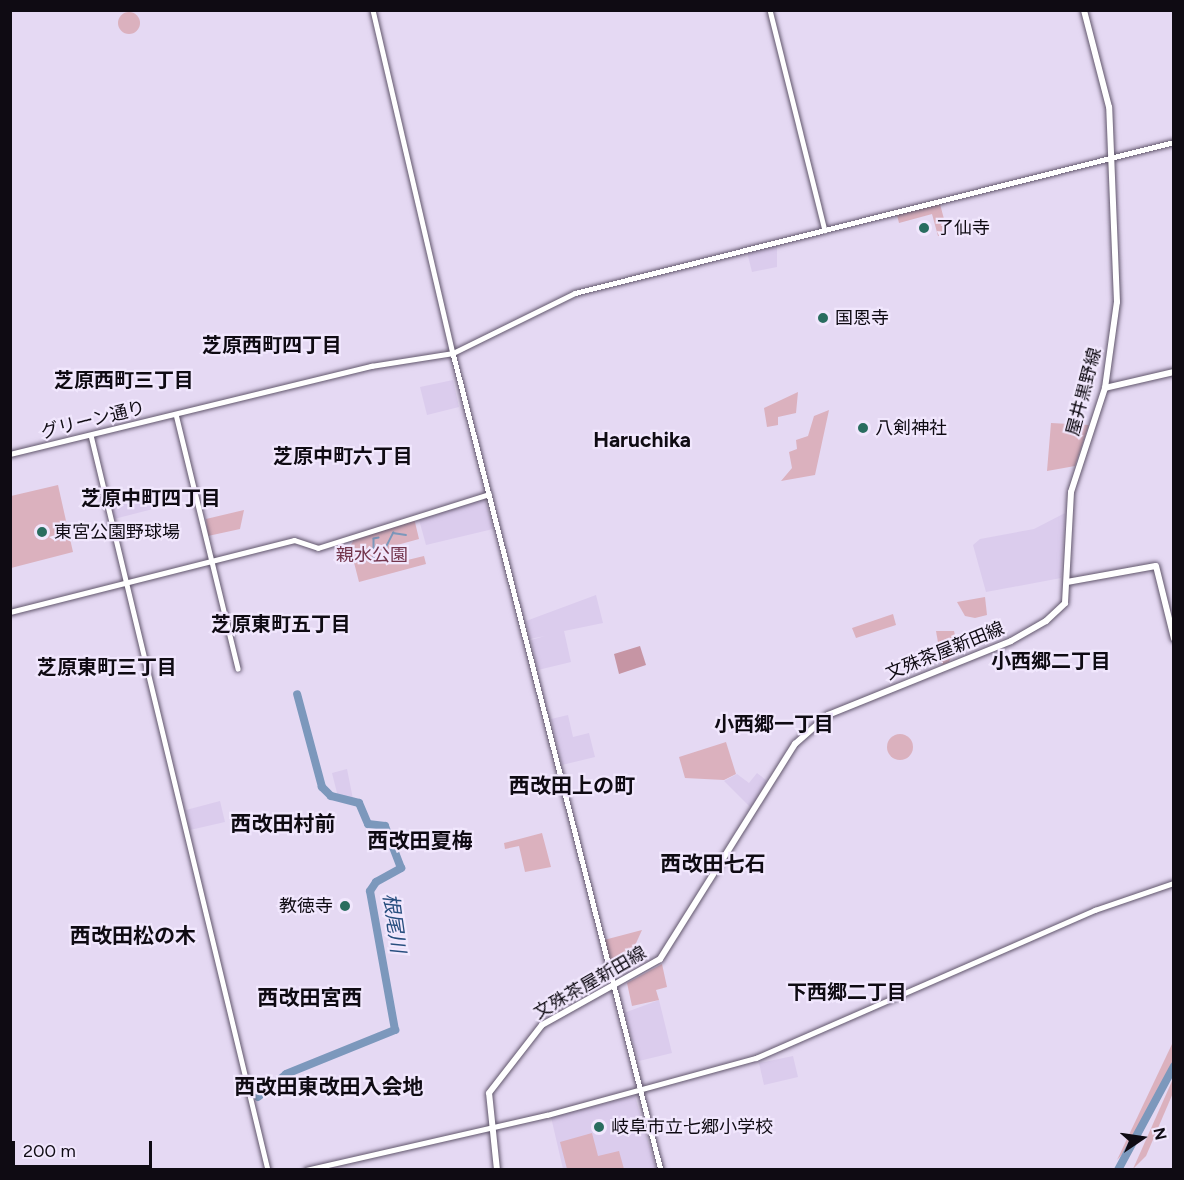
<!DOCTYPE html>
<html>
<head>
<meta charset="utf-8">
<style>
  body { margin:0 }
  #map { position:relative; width:1184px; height:1180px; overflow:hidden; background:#e5d9f3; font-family:Figtree,"Noto Sans JP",sans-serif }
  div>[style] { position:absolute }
  .built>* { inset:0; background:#dbcced }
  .green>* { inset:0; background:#dbb1be }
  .round { border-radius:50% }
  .forest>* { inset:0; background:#c695a4 }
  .stream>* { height:1.5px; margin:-0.75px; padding:0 0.75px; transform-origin:0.75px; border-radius:0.75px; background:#7c98bc }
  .river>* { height:8px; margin:-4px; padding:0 4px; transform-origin:4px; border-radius:4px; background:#7c98bc }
  .roads { filter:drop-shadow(0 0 2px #61566c) drop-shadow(0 0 2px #61566c) }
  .minor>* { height:4.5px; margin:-2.25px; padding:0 2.25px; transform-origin:2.25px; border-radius:2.25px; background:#fff }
  .major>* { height:6px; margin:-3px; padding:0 3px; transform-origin:3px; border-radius:3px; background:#fff }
  .dots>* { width:16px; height:16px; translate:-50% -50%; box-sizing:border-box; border:3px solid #f1e7fd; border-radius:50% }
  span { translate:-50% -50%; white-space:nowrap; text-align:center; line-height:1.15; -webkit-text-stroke:4.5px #f1e7fd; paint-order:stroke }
  .poi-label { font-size:18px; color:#0f0b13 }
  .left { translate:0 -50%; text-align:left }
  .right { translate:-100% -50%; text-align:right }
  .street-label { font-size:18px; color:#0f0b13 }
  .park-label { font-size:18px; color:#73354c }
  .neighbourhood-label { font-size:20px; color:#0f0b13; font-weight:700 }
  .water-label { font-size:20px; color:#274e7e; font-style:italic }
  .quarter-label { font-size:21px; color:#0f0b13; font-weight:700 }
  .frame { position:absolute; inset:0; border:12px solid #0f0b13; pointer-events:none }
  .north { position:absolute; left:1112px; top:1108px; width:60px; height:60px; -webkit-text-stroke:4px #f1e7fd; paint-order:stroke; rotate:77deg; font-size:16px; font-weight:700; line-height:24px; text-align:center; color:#0f0b13 }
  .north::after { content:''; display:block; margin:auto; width:21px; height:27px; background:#0f0b13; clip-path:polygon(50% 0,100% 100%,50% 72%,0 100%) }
  .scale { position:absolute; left:12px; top:1141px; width:140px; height:27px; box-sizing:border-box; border:3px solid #0f0b13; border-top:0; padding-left:8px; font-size:18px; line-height:21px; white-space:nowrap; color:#0f0b13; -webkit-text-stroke:4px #f1e7fd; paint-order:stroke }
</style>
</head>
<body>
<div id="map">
  <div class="built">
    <div style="clip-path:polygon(777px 245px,777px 267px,752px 272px,747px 252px)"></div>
    <div style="clip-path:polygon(453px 380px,459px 407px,427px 415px,420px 387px)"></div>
    <div style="clip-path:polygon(150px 497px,153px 509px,114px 519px,111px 506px)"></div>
    <div style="clip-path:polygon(485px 499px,493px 529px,426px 545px,418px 516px)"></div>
    <div style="clip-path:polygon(1065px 513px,1061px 578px,986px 592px,973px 545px,980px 539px,1034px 529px)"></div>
    <div style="clip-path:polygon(596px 595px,603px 623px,564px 631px,571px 662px,538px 670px,531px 640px,545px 636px,530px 639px,526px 621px)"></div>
    <div style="clip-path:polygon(568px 715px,573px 737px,589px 733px,595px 757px,562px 765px,551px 719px)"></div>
    <div style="clip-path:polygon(347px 769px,353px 799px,338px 797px,332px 773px)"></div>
    <div style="clip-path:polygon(757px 773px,767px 781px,751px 808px,724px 781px,737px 774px,749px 783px)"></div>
    <div style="clip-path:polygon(220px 801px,225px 822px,190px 830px,186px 810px)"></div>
    <div style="clip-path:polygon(659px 1000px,672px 1053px,639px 1061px,624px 1013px)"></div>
    <div style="clip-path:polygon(793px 1056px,798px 1077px,764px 1085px,759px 1063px)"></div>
    <div style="clip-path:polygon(635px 1096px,656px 1169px,563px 1169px,551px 1117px)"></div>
  </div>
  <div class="green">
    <div class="round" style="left:118px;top:12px;width:22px;height:22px"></div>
    <div style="clip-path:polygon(940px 204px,948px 234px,938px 236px,932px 214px,899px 223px,897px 215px)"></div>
    <div style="clip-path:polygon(798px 392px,796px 413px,778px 417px,778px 425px,767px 427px,764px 408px)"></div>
    <div style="clip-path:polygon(829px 410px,815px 475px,781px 481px,792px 468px,789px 452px,797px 449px,796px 440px,808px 436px,814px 416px)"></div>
    <div style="clip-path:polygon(1051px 423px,1089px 425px,1075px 466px,1047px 471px)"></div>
    <div style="clip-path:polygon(58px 485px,73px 552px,11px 568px,11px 496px)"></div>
    <div style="clip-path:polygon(244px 510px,240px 529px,208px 536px,206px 519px)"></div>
    <div style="clip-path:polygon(414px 518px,419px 539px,390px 547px,395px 563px,424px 556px,426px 564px,359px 582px,350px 547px,355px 537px)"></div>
    <div style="clip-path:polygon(985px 597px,987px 615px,975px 618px,965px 616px,957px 602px)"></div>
    <div style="clip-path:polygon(893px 614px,896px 625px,856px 638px,852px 628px)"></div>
    <div style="clip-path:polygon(936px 631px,954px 631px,957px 644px,949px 662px,942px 665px)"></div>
    <div class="round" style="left:887px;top:734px;width:26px;height:26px"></div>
    <div style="clip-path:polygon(726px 742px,736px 774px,724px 780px,685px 778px,679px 757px)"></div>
    <div style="clip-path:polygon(542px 833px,551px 867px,525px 872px,519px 846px,505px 849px,504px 843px)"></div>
    <div style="clip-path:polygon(642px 930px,632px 952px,612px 970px,604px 940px)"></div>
    <div style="clip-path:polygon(662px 964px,667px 987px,656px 990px,659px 1000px,632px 1006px,627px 983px)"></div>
    <div style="clip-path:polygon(1173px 1042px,1173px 1062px,1159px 1091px,1131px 1145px,1117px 1160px)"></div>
    <div style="clip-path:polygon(1172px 1081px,1173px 1093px,1146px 1156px,1133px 1169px)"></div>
    <div style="clip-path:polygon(592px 1133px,598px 1156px,619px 1151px,624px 1169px,567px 1169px,560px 1142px)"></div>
  </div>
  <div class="forest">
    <div style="clip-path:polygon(640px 646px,646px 665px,619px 674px,614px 654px)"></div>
  </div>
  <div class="stream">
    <div style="left:379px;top:538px;width:5px;rotate:169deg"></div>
    <div style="left:374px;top:539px;width:22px;rotate:90deg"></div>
    <div style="left:374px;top:561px;width:14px;rotate:-8deg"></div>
    <div style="left:388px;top:559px;width:12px;rotate:-99deg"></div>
    <div style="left:386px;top:547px;width:16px;rotate:-63deg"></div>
    <div style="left:393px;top:533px;width:13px;rotate:9deg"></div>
  </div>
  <div class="river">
    <div style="left:258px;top:1097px;width:36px;rotate:-39deg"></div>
    <div style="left:286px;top:1074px;width:118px;rotate:-22deg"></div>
    <div style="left:395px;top:1030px;width:141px;rotate:-100.2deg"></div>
    <div style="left:370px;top:891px;width:11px;rotate:-56deg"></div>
    <div style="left:376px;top:882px;width:29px;rotate:-29deg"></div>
    <div style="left:401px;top:868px;width:45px;rotate:-110.9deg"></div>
    <div style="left:385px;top:826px;width:17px;rotate:-173deg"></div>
    <div style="left:368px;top:824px;width:23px;rotate:-113deg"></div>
    <div style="left:359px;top:803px;width:29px;rotate:-166deg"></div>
    <div style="left:331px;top:796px;width:13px;rotate:-135deg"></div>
    <div style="left:322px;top:787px;width:96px;rotate:-105deg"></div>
    <div style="left:1118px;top:1170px;width:118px;rotate:-61.7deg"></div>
  </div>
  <div class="roads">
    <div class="minor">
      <div style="left:373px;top:10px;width:352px;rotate:76.9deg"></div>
      <div style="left:453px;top:353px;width:843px;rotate:75.72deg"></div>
      <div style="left:770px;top:10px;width:227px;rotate:76deg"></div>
      <div style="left:176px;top:414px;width:262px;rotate:76.3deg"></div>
      <div style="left:91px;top:435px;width:756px;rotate:76.46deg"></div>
      <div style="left:10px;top:454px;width:372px;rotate:-13.7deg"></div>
      <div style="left:371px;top:366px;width:83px;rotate:-9deg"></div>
      <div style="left:453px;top:353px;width:136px;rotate:-26.2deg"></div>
      <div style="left:575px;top:293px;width:618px;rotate:-14.15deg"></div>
      <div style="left:10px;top:612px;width:293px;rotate:-14.2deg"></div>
      <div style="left:294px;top:540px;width:25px;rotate:18deg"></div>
      <div style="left:318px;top:548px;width:179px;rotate:-17.5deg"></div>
      <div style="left:306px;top:1170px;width:247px;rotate:-12.9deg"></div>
      <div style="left:547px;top:1115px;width:217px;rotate:-15.3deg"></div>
      <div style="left:756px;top:1058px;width:370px;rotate:-23.6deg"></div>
      <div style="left:1095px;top:910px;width:83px;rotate:-18.9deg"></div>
    </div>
    <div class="major">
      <div style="left:1105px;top:388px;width:71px;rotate:-13.1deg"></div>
      <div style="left:1067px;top:582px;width:90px;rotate:-10.2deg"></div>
      <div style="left:1156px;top:566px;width:75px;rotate:76.1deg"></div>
      <div style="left:497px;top:1170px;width:77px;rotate:-95.9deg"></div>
      <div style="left:489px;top:1093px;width:86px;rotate:-52.1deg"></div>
      <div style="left:542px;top:1025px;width:135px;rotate:-29.2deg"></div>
      <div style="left:660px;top:959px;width:254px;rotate:-57.9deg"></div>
      <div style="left:795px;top:744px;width:44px;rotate:-41.3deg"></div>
      <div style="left:828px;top:715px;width:197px;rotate:-22deg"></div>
      <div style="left:1011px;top:641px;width:40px;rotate:-29.7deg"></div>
      <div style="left:1046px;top:621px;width:26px;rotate:-43deg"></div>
      <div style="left:1065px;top:603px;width:111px;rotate:-86.9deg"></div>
      <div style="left:1071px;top:492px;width:109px;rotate:-71.9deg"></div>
      <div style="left:1105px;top:388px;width:87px;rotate:-82.1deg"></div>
      <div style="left:1117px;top:302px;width:195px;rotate:-92.3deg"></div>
      <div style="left:1109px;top:107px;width:100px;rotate:-104.5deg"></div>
    </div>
  </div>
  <div class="dots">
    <div style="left:924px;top:228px;background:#296d5f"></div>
    <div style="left:823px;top:318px;background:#296d5f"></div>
    <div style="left:863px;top:428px;background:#296d5f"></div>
    <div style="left:42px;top:532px;background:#296d5f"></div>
    <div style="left:345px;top:906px;background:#296d5f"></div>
    <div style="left:599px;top:1127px;background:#296d5f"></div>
  </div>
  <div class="poi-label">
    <span class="left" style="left:936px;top:228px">了仙寺</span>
    <span class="left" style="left:835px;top:318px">国恩寺</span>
    <span class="left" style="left:875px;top:428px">八剣神社</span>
    <span class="left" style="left:54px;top:532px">東宮公園野球場</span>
    <span class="right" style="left:333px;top:906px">教徳寺</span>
    <span class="left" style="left:611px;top:1127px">岐阜市立七郷小学校</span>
  </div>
  <div class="street-label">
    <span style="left:1084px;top:392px;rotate:-75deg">屋井黒野線</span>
    <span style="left:93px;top:420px;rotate:-14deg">グリーン通り</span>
    <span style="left:945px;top:651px;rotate:-22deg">文殊茶屋新田線</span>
    <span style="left:590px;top:983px;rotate:-30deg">文殊茶屋新田線</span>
  </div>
  <div class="park-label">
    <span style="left:372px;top:555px">親水公園</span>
  </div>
  <div class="neighbourhood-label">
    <span style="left:272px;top:345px">芝原西町四丁目</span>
    <span style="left:124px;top:380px">芝原西町三丁目</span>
    <span style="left:343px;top:456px">芝原中町六丁目</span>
    <span style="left:151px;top:498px">芝原中町四丁目</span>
    <span style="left:281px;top:624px">芝原東町五丁目</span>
    <span style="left:1051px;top:661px">小西郷二丁目</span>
    <span style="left:107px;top:667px">芝原東町三丁目</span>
    <span style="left:774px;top:724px">小西郷一丁目</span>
    <span style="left:847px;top:992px">下西郷二丁目</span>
  </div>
  <div class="water-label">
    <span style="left:394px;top:923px;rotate:82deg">根尾川</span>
  </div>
  <div class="quarter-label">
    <span style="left:642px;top:440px">Haruchika</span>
    <span style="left:572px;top:786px">西改田上の町</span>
    <span style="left:283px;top:824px">西改田村前</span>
    <span style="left:420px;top:841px">西改田夏梅</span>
    <span style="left:713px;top:864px">西改田七石</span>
    <span style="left:133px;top:936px">西改田松の木</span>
    <span style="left:310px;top:998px">西改田宮西</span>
    <span style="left:329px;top:1087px">西改田東改田入会地</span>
  </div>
  <div class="frame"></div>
  <div class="north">N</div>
  <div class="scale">200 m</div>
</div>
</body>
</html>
